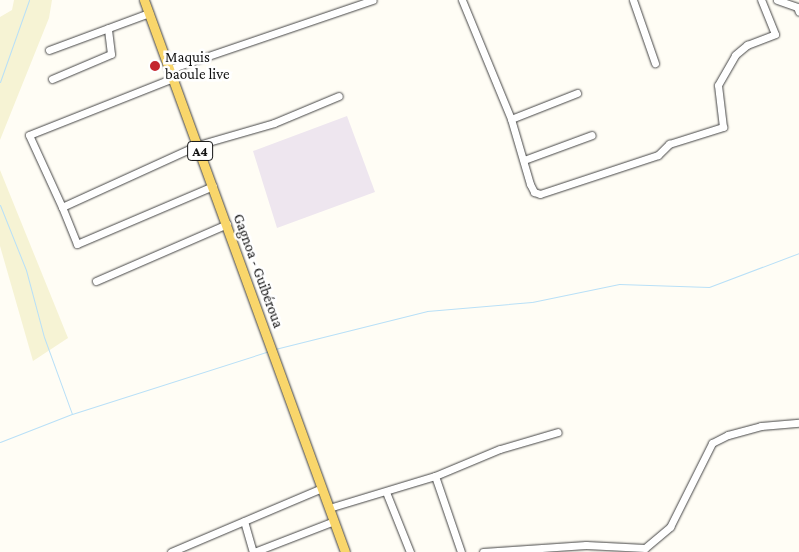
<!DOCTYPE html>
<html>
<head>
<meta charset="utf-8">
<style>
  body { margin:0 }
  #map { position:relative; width:799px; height:552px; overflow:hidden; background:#fffdf5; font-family:"Crimson Pro",serif }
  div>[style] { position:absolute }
  .industrial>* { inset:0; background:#eee6ef }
  .farmland>* { inset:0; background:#f6f3d4 }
  .stream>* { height:1px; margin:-0.5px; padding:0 0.5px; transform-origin:0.5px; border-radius:0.5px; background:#b9e0f7 }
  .roads { filter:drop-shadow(0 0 1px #444) drop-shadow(0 0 1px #444) }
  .minor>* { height:7px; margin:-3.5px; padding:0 3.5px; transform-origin:3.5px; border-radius:3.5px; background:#fff }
  .major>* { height:9px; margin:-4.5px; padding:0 4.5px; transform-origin:4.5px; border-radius:4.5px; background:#f9d66b }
  .dots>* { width:14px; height:14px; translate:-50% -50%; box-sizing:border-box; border:2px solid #fff; border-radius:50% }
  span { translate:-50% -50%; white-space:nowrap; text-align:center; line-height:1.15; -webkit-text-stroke:5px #fff; paint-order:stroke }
  .shield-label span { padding:1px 4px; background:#fff; border:1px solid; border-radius:4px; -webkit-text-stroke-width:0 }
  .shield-label { font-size:14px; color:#111; font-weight:700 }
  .poi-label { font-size:15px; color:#111 }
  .left { translate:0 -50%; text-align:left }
  .street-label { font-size:15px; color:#111 }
</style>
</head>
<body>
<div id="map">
  <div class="industrial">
    <div style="clip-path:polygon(347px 116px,375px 192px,277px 228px,253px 151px)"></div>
  </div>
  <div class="farmland">
    <div style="clip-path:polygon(14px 0,52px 0,49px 18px,0 140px,0 17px,12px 10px)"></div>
    <div style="clip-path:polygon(0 170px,68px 338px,33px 361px,0 246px)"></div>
  </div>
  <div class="stream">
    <div style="left:0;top:82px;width:87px;rotate:-70.5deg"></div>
    <div style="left:0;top:205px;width:70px;rotate:68.2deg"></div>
    <div style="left:26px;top:270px;width:69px;rotate:75deg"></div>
    <div style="left:44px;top:337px;width:82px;rotate:70deg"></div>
    <div style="left:275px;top:349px;width:157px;rotate:-14deg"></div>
    <div style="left:427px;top:311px;width:105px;rotate:-4.9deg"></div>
    <div style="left:532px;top:302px;width:89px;rotate:-11.7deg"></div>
    <div style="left:619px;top:284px;width:90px;rotate:1.9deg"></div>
    <div style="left:709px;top:287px;width:96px;rotate:-20.7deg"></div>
    <div style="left:0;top:442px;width:77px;rotate:-21.3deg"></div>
    <div style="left:72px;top:414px;width:207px;rotate:-17.7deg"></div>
  </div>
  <div class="roads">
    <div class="minor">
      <div style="left:462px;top:0;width:129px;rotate:67.6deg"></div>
      <div style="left:511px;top:119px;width:68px;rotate:73.7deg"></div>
      <div style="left:530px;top:184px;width:9px;rotate:63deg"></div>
      <div style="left:534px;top:192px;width:6px;rotate:18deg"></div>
      <div style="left:540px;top:194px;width:124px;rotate:-18.3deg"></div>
      <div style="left:658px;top:155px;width:16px;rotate:-45deg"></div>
      <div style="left:669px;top:144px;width:57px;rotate:-17.5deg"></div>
      <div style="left:723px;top:127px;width:42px;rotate:-96.8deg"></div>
      <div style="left:718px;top:85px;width:34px;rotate:-60deg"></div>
      <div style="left:735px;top:55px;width:16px;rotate:-40deg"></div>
      <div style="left:747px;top:45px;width:30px;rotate:-21deg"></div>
      <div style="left:775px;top:34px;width:37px;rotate:-112deg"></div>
      <div style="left:633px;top:0;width:67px;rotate:70.8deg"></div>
      <div style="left:777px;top:0;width:21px;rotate:19deg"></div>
      <div style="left:797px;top:7px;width:5px;rotate:68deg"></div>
      <div style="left:49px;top:50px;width:107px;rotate:-20.3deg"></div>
      <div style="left:170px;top:69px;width:214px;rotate:-18.8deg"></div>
      <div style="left:52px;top:79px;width:64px;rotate:-23deg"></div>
      <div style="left:111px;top:54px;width:26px;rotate:-97deg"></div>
      <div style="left:511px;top:119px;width:71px;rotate:-21.5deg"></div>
      <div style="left:524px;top:160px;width:72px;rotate:-20.2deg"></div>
      <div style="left:213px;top:186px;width:148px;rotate:156.9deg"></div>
      <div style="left:77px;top:244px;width:40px;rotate:-112deg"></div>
      <div style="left:62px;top:207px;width:149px;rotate:-24.5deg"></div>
      <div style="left:198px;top:145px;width:79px;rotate:-16.1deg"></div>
      <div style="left:274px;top:123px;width:70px;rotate:-22.6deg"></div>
      <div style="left:62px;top:207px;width:79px;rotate:-114.6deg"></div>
      <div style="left:29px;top:135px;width:155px;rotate:-21.6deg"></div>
      <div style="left:96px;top:281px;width:143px;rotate:-23.5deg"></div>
      <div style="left:435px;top:476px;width:80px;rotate:71.1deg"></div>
      <div style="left:386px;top:492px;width:65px;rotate:68.2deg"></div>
      <div style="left:329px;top:508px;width:111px;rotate:-16.8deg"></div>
      <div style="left:435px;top:476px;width:70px;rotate:-22.6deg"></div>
      <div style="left:500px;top:449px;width:60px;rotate:-16.3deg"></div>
      <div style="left:244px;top:521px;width:32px;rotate:74deg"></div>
      <div style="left:171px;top:552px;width:164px;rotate:-23deg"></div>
      <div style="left:254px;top:552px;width:86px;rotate:-21.2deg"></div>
      <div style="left:483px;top:552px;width:103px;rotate:-3.9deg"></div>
      <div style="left:586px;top:545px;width:59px;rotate:2.9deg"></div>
      <div style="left:645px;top:548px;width:33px;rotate:-40deg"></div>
      <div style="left:670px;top:527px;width:94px;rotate:-63.4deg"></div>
      <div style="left:712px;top:443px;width:18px;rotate:-27deg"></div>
      <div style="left:728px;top:435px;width:34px;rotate:-15deg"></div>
      <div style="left:761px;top:426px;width:38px;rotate:-5deg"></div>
    </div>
    <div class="major">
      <div style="left:144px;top:0;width:587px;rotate:69.99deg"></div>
    </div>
  </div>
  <div class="dots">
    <div style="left:155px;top:66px;background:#c4262e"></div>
  </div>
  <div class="shield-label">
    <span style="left:200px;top:151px">A4</span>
  </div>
  <div class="poi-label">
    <span class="left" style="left:165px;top:66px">Maquis<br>baoule live</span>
  </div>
  <div class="street-label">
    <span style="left:258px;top:271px;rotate:70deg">Gagnoa - Guibéroua</span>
  </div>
</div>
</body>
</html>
